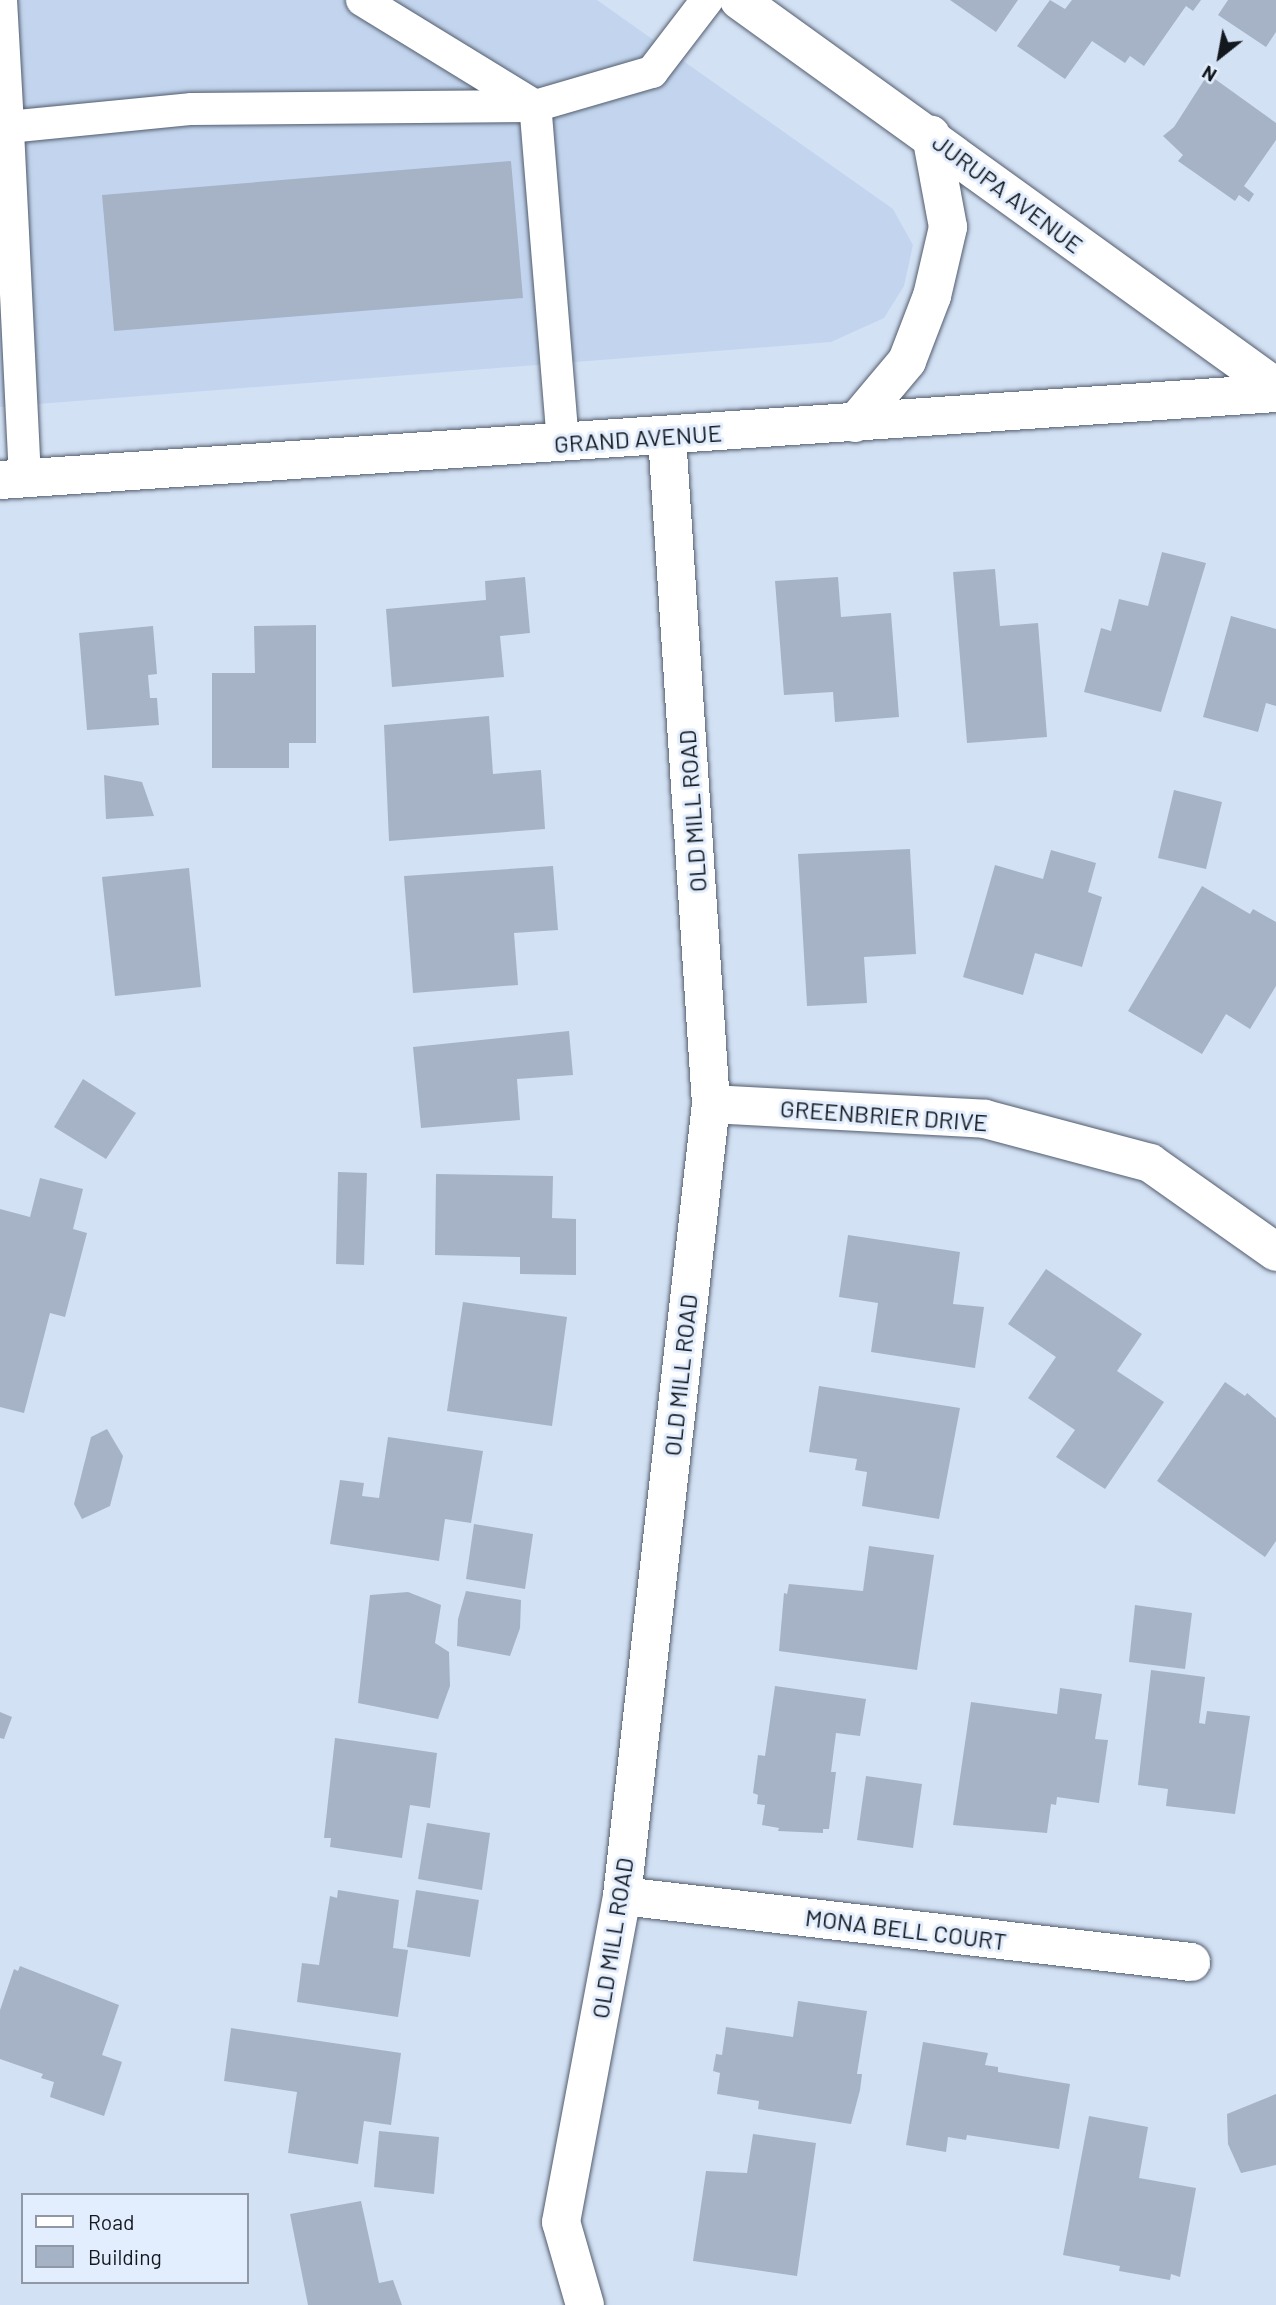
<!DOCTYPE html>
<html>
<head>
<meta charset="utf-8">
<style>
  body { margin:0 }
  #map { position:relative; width:1276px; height:2305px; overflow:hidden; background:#d3e1f4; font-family:Barlow,sans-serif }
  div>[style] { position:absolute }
  .built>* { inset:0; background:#c3d5ee }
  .building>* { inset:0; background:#a6b3c6 }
  .roads { filter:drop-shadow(0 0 2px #525d6e) drop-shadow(0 0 2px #525d6e) }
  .lane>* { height:32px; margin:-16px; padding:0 16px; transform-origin:16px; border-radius:16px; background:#fff }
  .street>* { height:38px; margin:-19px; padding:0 19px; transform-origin:19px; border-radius:19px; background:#fff }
  .secondary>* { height:38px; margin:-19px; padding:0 19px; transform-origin:19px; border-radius:19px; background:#fff }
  span { translate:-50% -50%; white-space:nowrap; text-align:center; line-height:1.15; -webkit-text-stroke:6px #e2edfd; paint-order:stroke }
  .street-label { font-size:24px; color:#13181e }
  .legend { position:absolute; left:21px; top:2193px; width:228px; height:91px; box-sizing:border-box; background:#e2edfd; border:2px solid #8f98a4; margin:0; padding:9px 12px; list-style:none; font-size:21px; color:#13181e }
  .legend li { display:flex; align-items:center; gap:14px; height:35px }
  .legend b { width:35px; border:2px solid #8f98a4 }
  .north { position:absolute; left:1185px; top:21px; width:70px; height:70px; -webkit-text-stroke:5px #e2edfd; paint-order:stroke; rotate:211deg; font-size:19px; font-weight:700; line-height:28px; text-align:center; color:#13181e }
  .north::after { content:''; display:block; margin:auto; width:24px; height:32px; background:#13181e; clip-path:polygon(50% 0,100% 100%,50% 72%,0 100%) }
</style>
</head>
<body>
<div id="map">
  <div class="built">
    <div style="clip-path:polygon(0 0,597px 0,893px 209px,913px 245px,904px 286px,884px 318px,831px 342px,0 407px)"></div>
  </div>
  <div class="building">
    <div style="clip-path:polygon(950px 0,1018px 0,996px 32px)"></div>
    <div style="clip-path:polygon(1050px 0,1065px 9px,1072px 0,1201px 0,1193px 11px,1186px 6px,1144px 66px,1130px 56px,1125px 63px,1092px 41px,1065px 79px,1017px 46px)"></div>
    <div style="clip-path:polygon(1228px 0,1276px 0,1276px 32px,1266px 47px,1218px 15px)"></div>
    <div style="clip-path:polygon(1208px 74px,1276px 123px,1276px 140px,1244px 186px,1254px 194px,1249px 202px,1239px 195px,1235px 201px,1178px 161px,1183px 155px,1163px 136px,1174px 127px)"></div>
    <div style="clip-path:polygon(511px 161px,523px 298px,114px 331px,102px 195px)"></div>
    <div style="clip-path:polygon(1162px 552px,1206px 563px,1161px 712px,1084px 692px,1101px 628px,1111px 631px,1119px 599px,1148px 606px)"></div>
    <div style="clip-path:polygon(995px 569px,1000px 626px,1038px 623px,1047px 737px,967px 743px,953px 572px)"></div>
    <div style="clip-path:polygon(525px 577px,530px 633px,500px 636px,504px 677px,392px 687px,386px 609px,486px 600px,485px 581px)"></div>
    <div style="clip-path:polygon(838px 577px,841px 617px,891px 613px,899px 717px,835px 722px,833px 692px,784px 695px,775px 581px)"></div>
    <div style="clip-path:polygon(1231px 616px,1276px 629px,1276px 706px,1266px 703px,1258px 732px,1203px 717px)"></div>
    <div style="clip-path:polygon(316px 625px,316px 743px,289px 743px,289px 768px,212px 768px,212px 673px,255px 673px,254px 626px)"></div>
    <div style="clip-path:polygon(153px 626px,157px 674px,148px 675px,150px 698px,157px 698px,159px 725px,87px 730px,79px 633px)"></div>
    <div style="clip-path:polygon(489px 716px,493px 774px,541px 770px,545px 829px,389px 841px,384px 725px)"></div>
    <div style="clip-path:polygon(104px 775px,142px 782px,154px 816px,106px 819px)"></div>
    <div style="clip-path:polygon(1174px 790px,1222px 802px,1206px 869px,1158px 858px)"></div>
    <div style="clip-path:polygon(910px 849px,916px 954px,864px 957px,867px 1003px,807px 1006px,798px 854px)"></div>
    <div style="clip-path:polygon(1051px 850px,1096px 863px,1088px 892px,1102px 897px,1082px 967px,1035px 953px,1023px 995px,963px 977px,995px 865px,1043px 879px)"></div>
    <div style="clip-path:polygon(553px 866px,558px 930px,514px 933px,518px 985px,413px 993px,404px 876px)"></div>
    <div style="clip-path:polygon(189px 868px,201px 987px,115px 996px,102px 877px)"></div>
    <div style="clip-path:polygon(1202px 886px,1250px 914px,1253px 909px,1276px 922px,1276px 986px,1250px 1029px,1226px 1014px,1202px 1054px,1128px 1011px)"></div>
    <div style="clip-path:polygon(569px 1031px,573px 1075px,517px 1079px,520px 1120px,421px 1128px,413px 1047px)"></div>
    <div style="clip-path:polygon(83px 1079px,136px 1113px,106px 1159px,54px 1127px)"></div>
    <div style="clip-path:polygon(338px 1172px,367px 1173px,364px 1265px,336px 1264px)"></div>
    <div style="clip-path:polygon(436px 1174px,553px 1176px,552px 1218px,576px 1219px,576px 1275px,520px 1274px,520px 1257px,435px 1255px)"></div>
    <div style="clip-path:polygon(40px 1178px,83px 1189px,73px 1229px,87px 1233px,65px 1317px,50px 1313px,24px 1413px,0 1407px,0 1209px,30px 1217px)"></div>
    <div style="clip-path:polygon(848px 1235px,960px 1252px,953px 1304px,984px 1307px,975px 1368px,871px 1352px,878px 1303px,839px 1297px)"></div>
    <div style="clip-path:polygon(1046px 1269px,1142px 1334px,1117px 1371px,1164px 1402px,1105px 1489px,1056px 1457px,1075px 1430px,1028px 1398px,1056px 1357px,1008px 1324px)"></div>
    <div style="clip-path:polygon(463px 1302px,567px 1317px,552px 1426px,447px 1411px)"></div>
    <div style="clip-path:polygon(1225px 1382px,1245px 1396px,1247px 1393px,1276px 1418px,1276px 1541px,1265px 1557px,1157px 1481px)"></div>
    <div style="clip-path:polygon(819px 1386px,960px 1408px,939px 1519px,862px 1506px,867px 1472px,855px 1470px,857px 1459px,809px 1452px)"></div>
    <div style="clip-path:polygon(107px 1429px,123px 1456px,110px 1506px,82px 1519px,74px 1504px,91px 1437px)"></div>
    <div style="clip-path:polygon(388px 1437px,483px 1451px,471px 1523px,445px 1519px,439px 1561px,330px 1544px,340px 1480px,364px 1483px,362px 1496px,379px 1498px)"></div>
    <div style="clip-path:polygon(474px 1524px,533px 1534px,525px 1589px,466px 1579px)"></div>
    <div style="clip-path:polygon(869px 1546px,934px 1555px,917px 1670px,779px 1651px,784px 1593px,787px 1594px,789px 1584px,863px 1591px)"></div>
    <div style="clip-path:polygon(466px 1591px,521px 1600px,520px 1628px,510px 1656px,457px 1646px,458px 1619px)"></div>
    <div style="clip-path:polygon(408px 1592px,441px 1605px,435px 1643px,449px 1652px,450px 1686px,438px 1719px,358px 1703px,370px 1595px)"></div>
    <div style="clip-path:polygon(1135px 1605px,1192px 1613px,1185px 1669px,1129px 1662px)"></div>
    <div style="clip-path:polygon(1151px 1670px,1205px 1677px,1199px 1723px,1205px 1724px,1207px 1711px,1250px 1716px,1235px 1814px,1166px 1806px,1168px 1789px,1138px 1785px)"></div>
    <div style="clip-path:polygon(775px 1686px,866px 1699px,860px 1736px,836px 1733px,831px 1772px,836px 1772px,829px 1829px,823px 1829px,823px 1833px,778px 1831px,779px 1828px,762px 1825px,765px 1805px,757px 1804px,758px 1795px,753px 1793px,758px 1755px,765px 1756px)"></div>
    <div style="clip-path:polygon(1060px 1688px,1102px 1694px,1095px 1739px,1108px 1740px,1099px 1803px,1057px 1797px,1056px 1805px,1051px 1804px,1047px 1833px,953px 1825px,971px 1702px,1057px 1714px)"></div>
    <div style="clip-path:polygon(0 1712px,12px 1717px,4px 1739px,0 1738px)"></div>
    <div style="clip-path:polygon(335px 1738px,437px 1753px,430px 1808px,410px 1805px,402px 1858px,330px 1847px,331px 1838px,324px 1838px)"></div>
    <div style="clip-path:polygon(866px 1776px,922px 1784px,913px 1848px,857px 1840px)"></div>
    <div style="clip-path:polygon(427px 1823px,490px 1833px,482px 1890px,418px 1879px)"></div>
    <div style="clip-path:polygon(338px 1890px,399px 1900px,393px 1948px,408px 1950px,398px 2017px,297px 2002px,302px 1963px,319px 1965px,330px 1896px,337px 1898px)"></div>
    <div style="clip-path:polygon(416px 1890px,479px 1900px,470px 1957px,407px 1947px)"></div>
    <div style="clip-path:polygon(20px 1966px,119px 2005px,102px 2055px,122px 2062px,104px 2116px,50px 2097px,54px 2082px,41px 2078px,43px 2074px,0 2059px,0 2010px,14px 1969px,18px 1971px)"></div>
    <div style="clip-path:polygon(798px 2001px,867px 2011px,857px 2074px,862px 2074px,860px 2090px,851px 2124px,758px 2109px,759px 2101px,717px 2094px,720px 2073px,713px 2071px,716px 2054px,722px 2055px,726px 2027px,793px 2037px)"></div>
    <div style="clip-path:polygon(231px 2028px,401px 2053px,391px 2125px,364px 2121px,358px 2164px,288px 2153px,297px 2092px,224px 2081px)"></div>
    <div style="clip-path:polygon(923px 2042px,988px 2053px,985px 2065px,998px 2067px,998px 2072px,1070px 2084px,1059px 2149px,967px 2135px,966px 2140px,948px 2137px,946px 2152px,906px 2145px)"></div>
    <div style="clip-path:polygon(1276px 2094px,1276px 2165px,1241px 2173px,1228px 2144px,1227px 2114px)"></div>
    <div style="clip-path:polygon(1089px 2116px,1148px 2127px,1139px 2178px,1196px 2188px,1180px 2277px,1171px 2274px,1170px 2280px,1119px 2271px,1120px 2266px,1063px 2255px)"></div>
    <div style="clip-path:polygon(379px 2131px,439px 2137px,434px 2194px,374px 2187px)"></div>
    <div style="clip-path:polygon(753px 2134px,816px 2143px,797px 2276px,693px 2261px,706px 2171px,747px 2173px)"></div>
    <div style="clip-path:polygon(361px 2201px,379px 2283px,393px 2280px,402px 2305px,308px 2305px,290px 2214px)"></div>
  </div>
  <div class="roads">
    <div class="lane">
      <div style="left:1px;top:0;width:127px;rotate:86.8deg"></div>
      <div style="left:362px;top:0;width:203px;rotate:31.5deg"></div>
      <div style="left:563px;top:443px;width:338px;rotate:-94.7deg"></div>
      <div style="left:535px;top:106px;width:122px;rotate:-16.2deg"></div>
      <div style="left:652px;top:72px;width:91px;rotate:-52.6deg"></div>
      <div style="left:25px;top:478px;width:351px;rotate:-92.8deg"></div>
      <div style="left:8px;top:127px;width:185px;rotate:-5.6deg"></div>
      <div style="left:192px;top:109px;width:343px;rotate:-0.5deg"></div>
    </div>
    <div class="street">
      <div style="left:711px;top:1104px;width:274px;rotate:3.1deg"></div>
      <div style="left:985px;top:1119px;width:171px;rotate:14.9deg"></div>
      <div style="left:1150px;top:1163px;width:154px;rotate:35.2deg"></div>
      <div style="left:622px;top:1896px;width:573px;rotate:6.62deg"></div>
      <div style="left:585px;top:2305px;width:86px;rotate:-106.1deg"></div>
      <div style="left:561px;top:2222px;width:332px;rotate:-79.4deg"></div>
      <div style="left:622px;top:1896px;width:797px;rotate:-83.59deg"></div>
      <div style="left:711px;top:1104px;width:669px;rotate:-93.77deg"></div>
    </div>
    <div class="secondary">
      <div style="left:739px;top:0;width:662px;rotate:35.78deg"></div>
      <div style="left:855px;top:423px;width:81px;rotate:-50deg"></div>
      <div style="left:907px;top:361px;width:70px;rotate:-69deg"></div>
      <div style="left:932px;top:296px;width:71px;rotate:-76.9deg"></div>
      <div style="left:948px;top:227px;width:94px;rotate:-100.5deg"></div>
      <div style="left:0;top:480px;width:1279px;rotate:-3.9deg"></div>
    </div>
  </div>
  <div class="street-label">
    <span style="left:1008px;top:193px;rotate:37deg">JURUPA AVENUE</span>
    <span style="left:638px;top:438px;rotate:-4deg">GRAND AVENUE</span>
    <span style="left:692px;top:811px;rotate:-94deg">OLD MILL ROAD</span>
    <span style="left:884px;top:1115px;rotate:4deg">GREENBRIER DRIVE</span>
    <span style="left:680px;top:1375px;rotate:-84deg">OLD MILL ROAD</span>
    <span style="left:906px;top:1929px;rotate:7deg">MONA BELL COURT</span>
    <span style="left:612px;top:1938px;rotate:-81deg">OLD MILL ROAD</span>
  </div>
  <ul class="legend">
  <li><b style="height:9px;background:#fff"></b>Road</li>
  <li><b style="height:19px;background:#a6b3c6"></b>Building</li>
  </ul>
  <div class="north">N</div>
</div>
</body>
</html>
